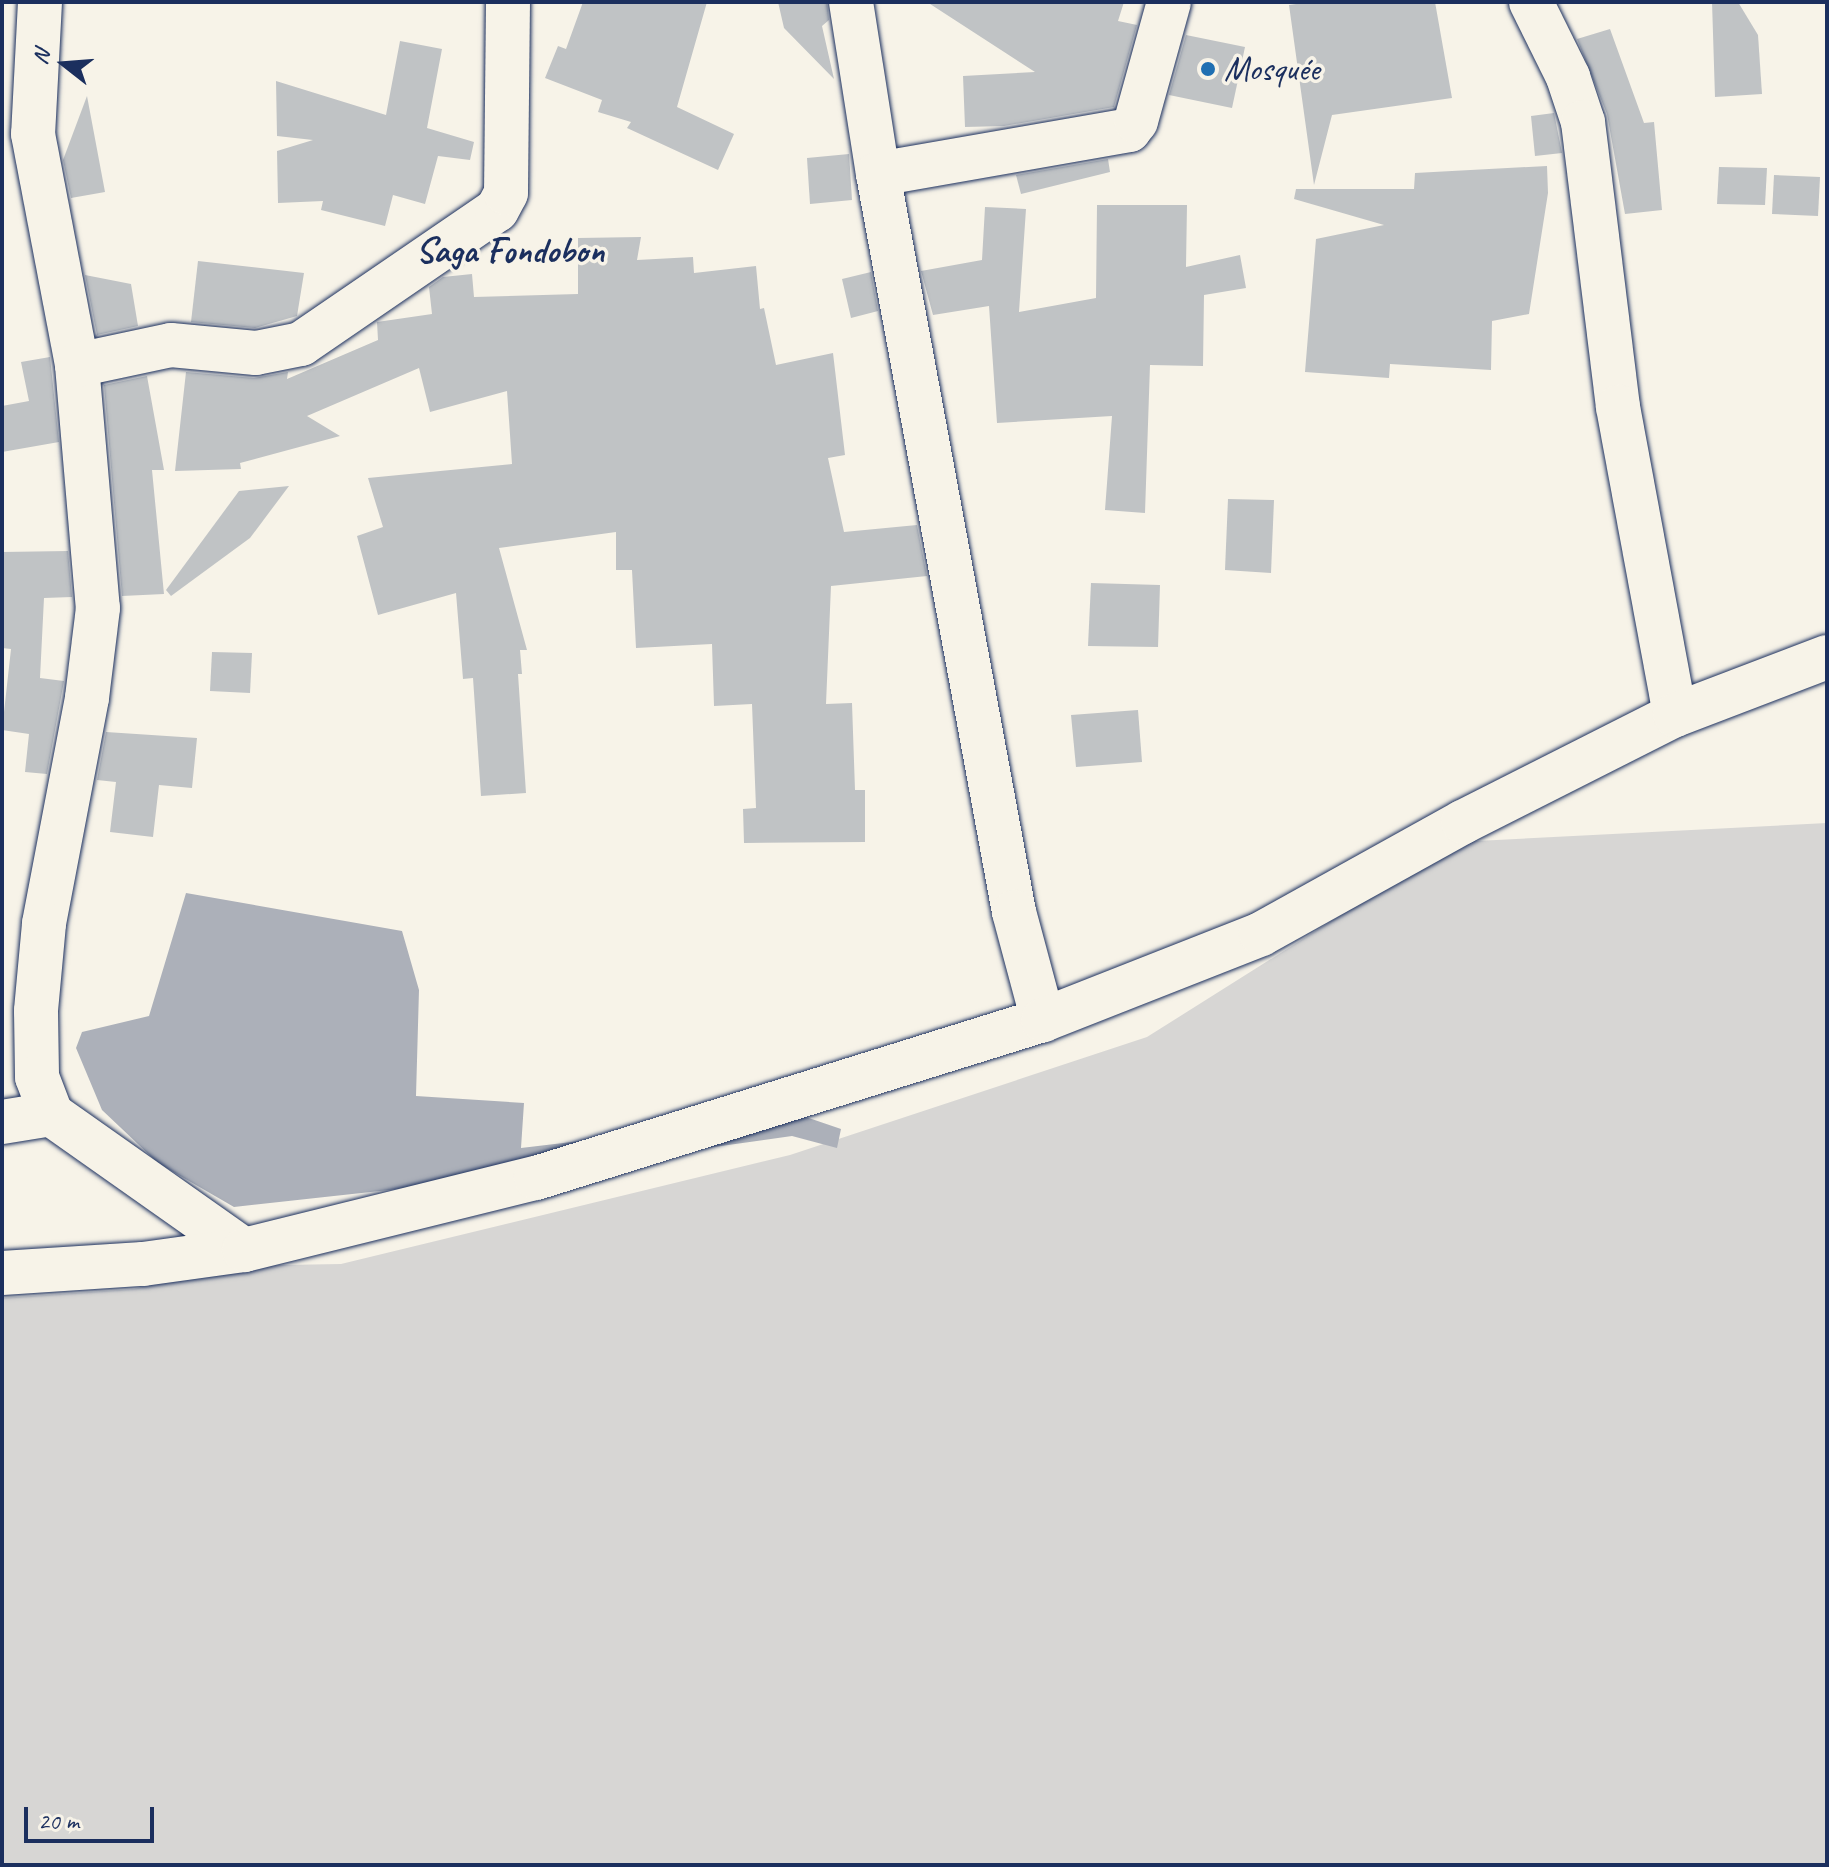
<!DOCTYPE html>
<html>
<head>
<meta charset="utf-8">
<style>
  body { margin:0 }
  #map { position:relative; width:1829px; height:1867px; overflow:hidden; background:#f7f3e8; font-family:Caveat,sans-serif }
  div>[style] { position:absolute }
  .green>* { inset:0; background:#d7d6d4 }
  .water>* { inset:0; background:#acb0b9 }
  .building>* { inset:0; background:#c0c3c5 }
  .roads { filter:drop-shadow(0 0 2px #1b2f5e) drop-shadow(0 0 2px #1b2f5e) }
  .minor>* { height:44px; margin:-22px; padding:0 22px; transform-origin:22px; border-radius:22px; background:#f7f3e8 }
  .dots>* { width:22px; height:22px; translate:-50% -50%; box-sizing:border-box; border:4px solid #f7f3e8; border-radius:50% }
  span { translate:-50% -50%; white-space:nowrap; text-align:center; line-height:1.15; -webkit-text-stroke:7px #f7f3e8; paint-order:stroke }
  .poi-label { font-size:34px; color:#1b2f5e }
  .left { translate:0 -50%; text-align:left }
  .neighbourhood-label { font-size:36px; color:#1b2f5e; font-weight:700 }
  .frame { position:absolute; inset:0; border:4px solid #1b2f5e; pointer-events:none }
  .north { position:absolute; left:24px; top:24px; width:80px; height:80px; -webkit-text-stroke:6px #f7f3e8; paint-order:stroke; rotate:287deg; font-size:22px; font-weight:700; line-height:32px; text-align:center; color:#1b2f5e }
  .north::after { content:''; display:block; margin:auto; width:28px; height:36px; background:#1b2f5e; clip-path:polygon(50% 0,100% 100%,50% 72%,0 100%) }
  .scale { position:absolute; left:24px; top:1807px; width:130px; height:36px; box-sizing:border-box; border:4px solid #1b2f5e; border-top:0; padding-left:10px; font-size:24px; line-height:28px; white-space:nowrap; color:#1b2f5e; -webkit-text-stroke:6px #f7f3e8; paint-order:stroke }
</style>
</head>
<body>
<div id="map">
  <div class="green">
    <div style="clip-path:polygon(1827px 823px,1827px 1865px,2px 1865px,2px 1298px,134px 1289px,229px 1266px,341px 1264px,790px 1155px,1147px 1037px,1457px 842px)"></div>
  </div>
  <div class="water">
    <div style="clip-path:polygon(186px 893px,402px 931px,419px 990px,416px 1096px,524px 1103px,521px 1148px,800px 1115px,841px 1129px,837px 1148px,792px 1136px,471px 1181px,234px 1207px,158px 1163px,102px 1110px,76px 1048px,82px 1032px,149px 1016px)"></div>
  </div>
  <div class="building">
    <div style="clip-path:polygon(583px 2px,707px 2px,677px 107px,734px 134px,718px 170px,627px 128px,631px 122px,598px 112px,602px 100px,545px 78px,558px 46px,566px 49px)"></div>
    <div style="clip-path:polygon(778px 2px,827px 2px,829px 20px,822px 26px,834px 79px,784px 28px)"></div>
    <div style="clip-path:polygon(927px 2px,1124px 2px,1118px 21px,1137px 25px,1114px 107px,1004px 126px,965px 127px,963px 76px,1035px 72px)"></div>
    <div style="clip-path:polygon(1310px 2px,1435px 2px,1452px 98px,1332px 115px,1314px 185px,1289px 5px)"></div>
    <div style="clip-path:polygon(1712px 2px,1738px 2px,1758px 35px,1762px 94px,1715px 97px)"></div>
    <div style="clip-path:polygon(1610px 29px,1644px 123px,1654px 122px,1662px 210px,1625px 214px,1607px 114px,1577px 39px)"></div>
    <div style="clip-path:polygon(1186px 35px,1245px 47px,1232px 108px,1169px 95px)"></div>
    <div style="clip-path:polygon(400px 41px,442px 49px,427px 128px,474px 142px,470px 160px,438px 156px,425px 204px,393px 195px,385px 226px,321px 210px,323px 201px,278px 203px,277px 151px,313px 140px,277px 136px,276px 81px,386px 115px)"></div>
    <div style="clip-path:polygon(87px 96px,105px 192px,71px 198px,63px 160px)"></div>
    <div style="clip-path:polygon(1554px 113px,1562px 153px,1535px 156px,1531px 116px)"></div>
    <div style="clip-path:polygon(849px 154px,852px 200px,810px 204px,807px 158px)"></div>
    <div style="clip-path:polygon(1108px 159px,1110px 172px,1021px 194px,1016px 175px)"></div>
    <div style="clip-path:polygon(1547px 166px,1548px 193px,1529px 314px,1492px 321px,1491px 370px,1390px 364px,1389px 378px,1305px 372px,1316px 239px,1384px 225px,1294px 199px,1296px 189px,1414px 189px,1415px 173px)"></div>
    <div style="clip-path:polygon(1719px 167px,1767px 168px,1765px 205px,1717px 204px)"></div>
    <div style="clip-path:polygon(1774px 175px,1820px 177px,1818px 216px,1772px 214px)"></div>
    <div style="clip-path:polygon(1097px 205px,1187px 205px,1186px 267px,1240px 255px,1246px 288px,1204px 295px,1203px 366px,1150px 365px,1145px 513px,1105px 510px,1112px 416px,997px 423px,989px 306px,933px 315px,921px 271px,982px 260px,985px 207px,1026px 209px,1019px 312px,1096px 298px)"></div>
    <div style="clip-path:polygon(641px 237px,637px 260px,693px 257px,694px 273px,756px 266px,760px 309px,764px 308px,776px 365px,833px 353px,845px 455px,828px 458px,844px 532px,917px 525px,927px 576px,831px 586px,826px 704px,852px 703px,855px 790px,865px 790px,865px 842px,744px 843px,743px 809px,756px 808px,752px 704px,714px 706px,712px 644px,636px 648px,632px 570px,616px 570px,616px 532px,499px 548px,527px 650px,520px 650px,522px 674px,518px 674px,526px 793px,481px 796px,473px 678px,463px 679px,456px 593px,378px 615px,357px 536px,383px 527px,368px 478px,512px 464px,507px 391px,430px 412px,419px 368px,307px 416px,340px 436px,240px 463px,241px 469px,175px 471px,186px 372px,254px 378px,288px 372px,287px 379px,378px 340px,377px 322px,432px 314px,429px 287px,443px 277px,472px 274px,474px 297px,578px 294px,578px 238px)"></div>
    <div style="clip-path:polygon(198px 261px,304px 273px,297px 316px,255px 328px,191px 322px)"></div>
    <div style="clip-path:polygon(871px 272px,878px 311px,851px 318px,842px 279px)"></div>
    <div style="clip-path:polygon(85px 275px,131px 284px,138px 326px,97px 335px)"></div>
    <div style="clip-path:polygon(50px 357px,59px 442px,2px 452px,2px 406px,29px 401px,21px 362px)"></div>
    <div style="clip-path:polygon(147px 376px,164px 470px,152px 470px,164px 594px,122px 596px,104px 385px)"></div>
    <div style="clip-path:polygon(289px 486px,250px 538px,171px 596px,166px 590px,239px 491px)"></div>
    <div style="clip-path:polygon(1228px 499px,1274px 500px,1271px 573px,1225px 570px)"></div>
    <div style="clip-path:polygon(68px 551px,72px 597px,44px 598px,40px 678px,64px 681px,47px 774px,25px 772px,29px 734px,2px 730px,11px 649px,2px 648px,2px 552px)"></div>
    <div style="clip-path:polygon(1091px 583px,1160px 585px,1158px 647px,1088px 646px)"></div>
    <div style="clip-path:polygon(212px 652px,252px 653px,250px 693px,210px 691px)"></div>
    <div style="clip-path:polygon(1138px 710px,1142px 762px,1076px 767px,1071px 715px)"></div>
    <div style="clip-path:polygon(106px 732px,197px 738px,192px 788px,159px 785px,153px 837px,110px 832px,116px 782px,97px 780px)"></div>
  </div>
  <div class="roads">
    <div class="minor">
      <div style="left:40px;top:2px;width:132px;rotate:93deg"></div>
      <div style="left:33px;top:134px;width:235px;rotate:79.2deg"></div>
      <div style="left:77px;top:365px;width:244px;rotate:85.1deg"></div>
      <div style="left:98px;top:608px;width:91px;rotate:97deg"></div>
      <div style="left:87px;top:698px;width:230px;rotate:100.8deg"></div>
      <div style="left:44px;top:924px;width:87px;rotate:95.3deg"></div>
      <div style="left:36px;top:1011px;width:66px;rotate:89.1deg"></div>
      <div style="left:37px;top:1077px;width:40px;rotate:69deg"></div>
      <div style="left:51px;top:1114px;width:236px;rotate:35.2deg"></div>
      <div style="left:851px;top:2px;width:174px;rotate:81.1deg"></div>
      <div style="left:878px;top:174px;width:750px;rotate:79.56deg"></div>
      <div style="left:1014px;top:912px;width:112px;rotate:75deg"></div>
      <div style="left:1531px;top:2px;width:84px;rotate:63.7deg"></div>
      <div style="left:1568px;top:77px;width:47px;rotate:71.6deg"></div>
      <div style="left:1583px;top:122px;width:287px;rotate:83deg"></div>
      <div style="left:1618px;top:407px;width:313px;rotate:79.5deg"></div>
      <div style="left:878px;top:174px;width:255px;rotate:-9.9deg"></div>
      <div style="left:1129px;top:130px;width:11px;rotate:-52deg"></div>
      <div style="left:1136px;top:121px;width:123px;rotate:-74.5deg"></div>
      <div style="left:77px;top:365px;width:96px;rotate:-12deg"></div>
      <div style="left:171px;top:345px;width:85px;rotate:5.4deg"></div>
      <div style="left:256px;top:353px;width:46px;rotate:-11.3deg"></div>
      <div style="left:301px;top:344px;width:237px;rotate:-34.4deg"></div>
      <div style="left:497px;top:210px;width:19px;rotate:-62deg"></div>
      <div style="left:506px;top:193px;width:191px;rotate:-89.4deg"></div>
      <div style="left:2px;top:1122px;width:50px;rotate:-9.3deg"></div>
      <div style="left:2px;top:1273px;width:141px;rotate:-3.7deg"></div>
      <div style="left:143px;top:1264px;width:102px;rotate:-7.9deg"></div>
      <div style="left:244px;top:1250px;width:301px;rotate:-13.9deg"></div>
      <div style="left:536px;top:1178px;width:531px;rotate:-17.31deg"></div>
      <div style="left:1043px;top:1020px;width:234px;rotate:-21.5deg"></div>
      <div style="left:1261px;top:934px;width:231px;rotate:-29deg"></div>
      <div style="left:1463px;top:822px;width:237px;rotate:-26.8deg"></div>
      <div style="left:1675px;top:715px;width:163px;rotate:-20.9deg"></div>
    </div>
  </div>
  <div class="dots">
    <div style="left:1208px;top:69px;background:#1f6fb2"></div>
  </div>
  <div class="poi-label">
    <span class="left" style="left:1224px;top:69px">Mosquée</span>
  </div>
  <div class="neighbourhood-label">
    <span style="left:510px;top:251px">Saga Fondobon</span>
  </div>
  <div class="frame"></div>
  <div class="north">N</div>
  <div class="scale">20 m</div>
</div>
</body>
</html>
